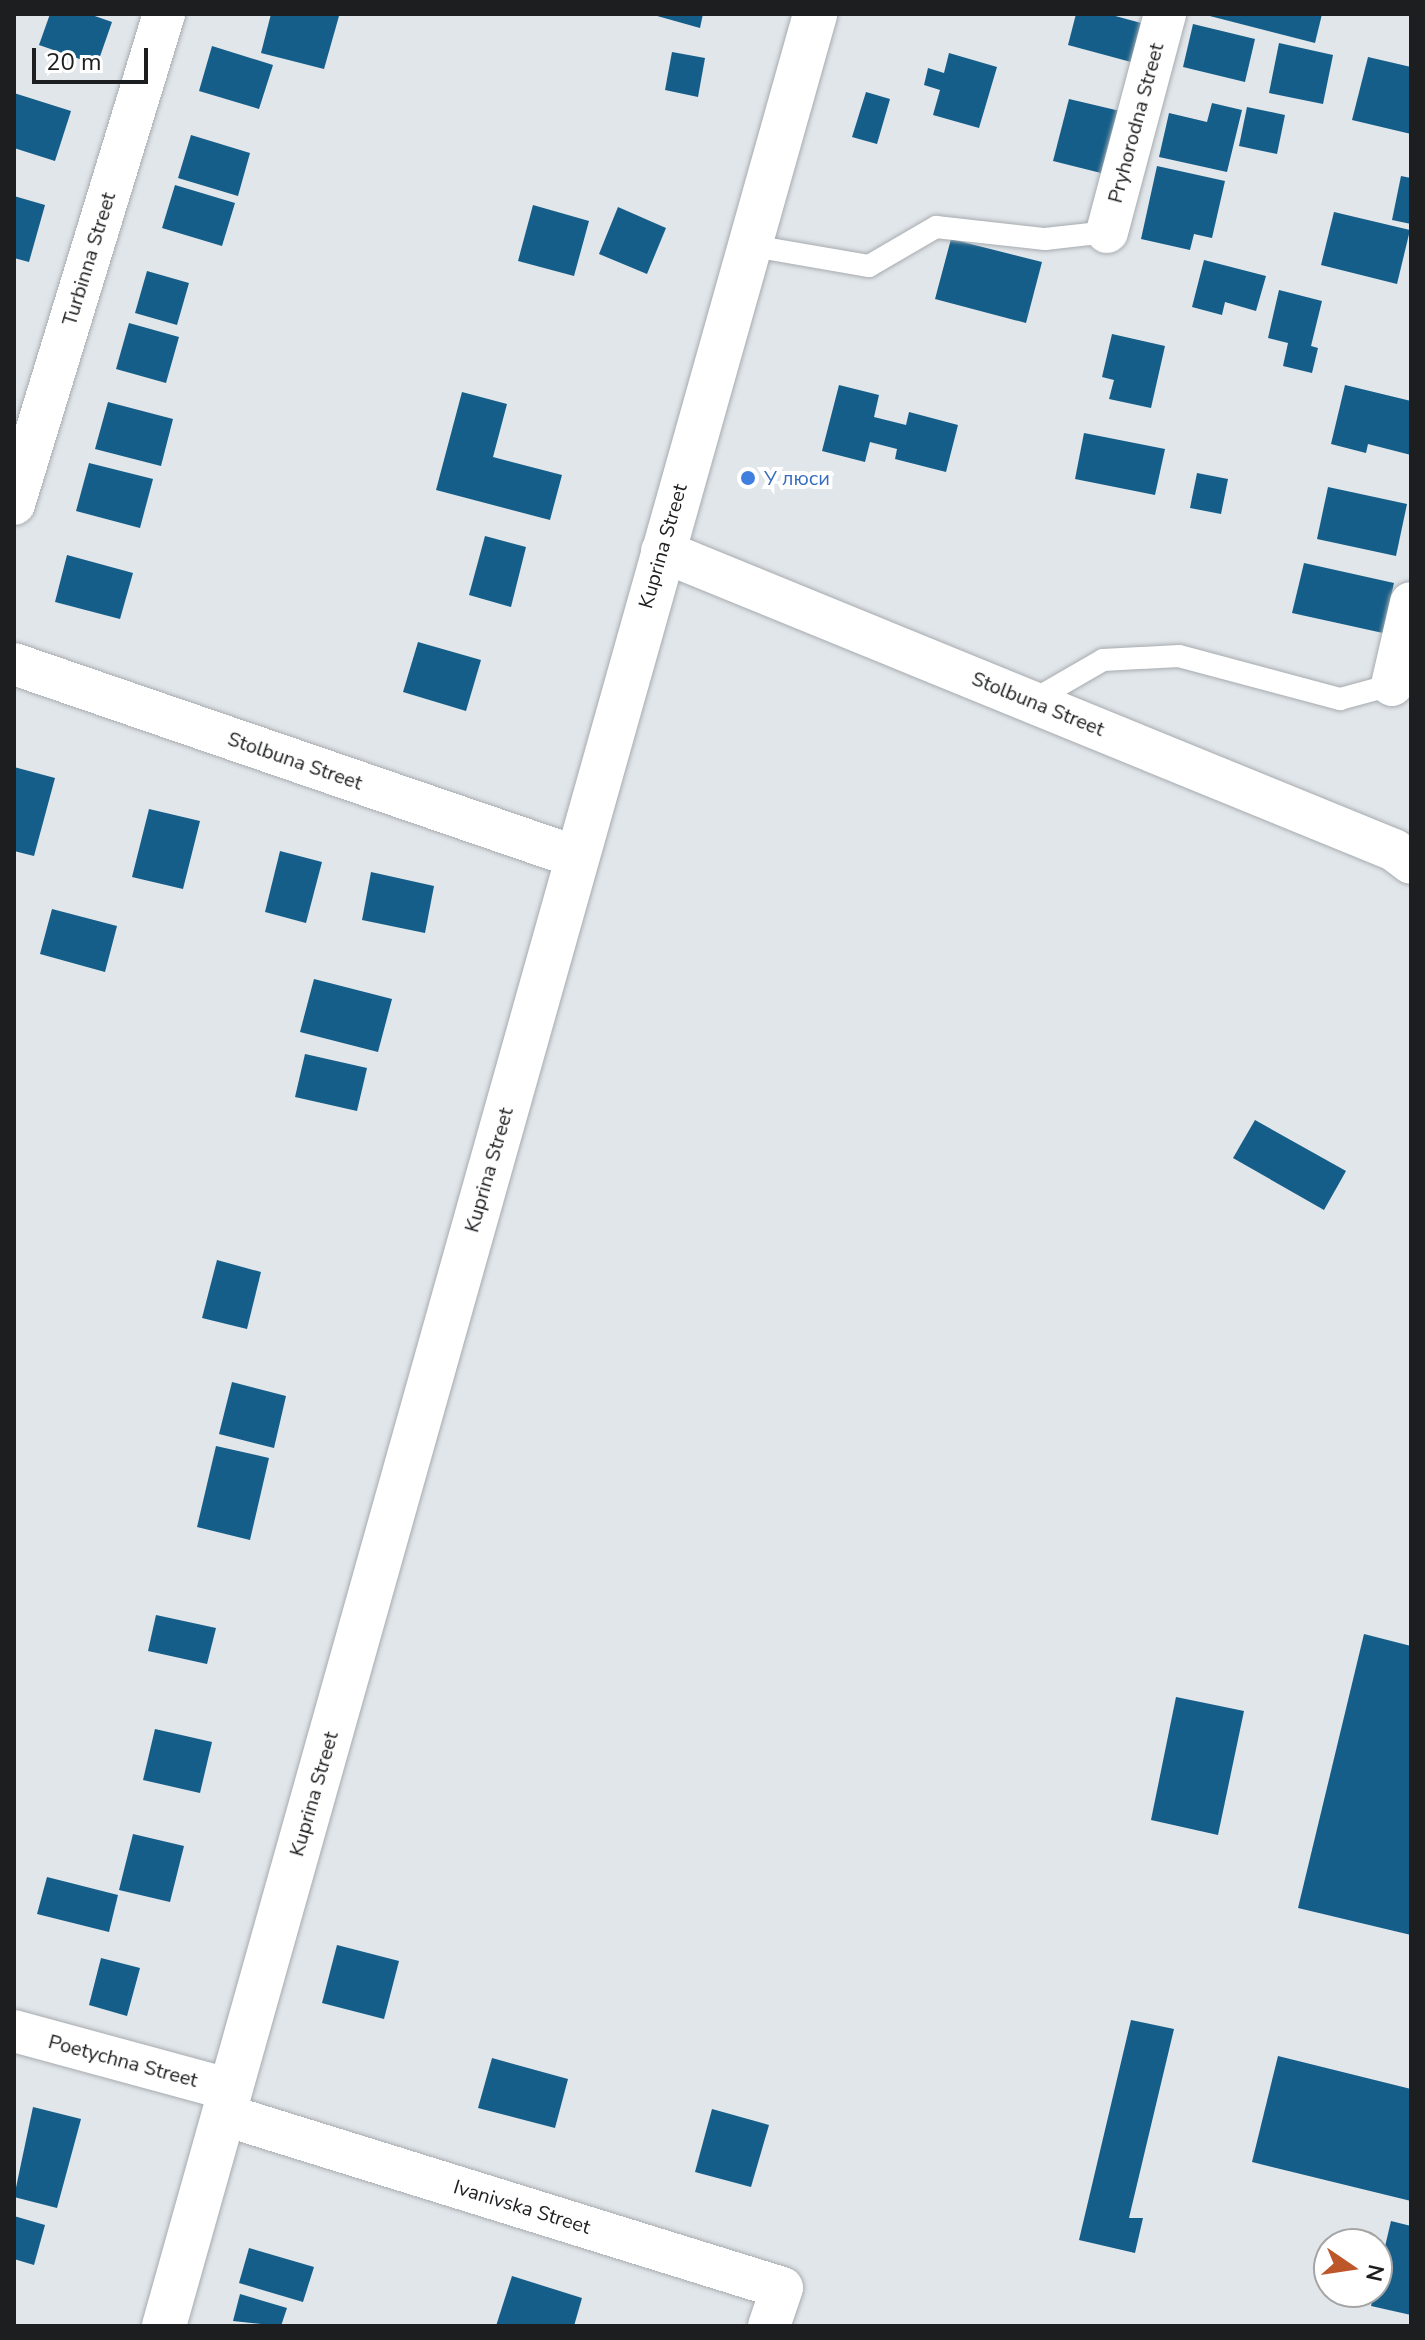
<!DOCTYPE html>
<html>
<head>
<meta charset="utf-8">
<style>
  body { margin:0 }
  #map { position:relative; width:1425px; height:2340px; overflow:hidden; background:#e1e6ea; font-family:"Nunito Sans",sans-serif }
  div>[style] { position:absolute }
  .building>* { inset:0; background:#155e89 }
  .roads { filter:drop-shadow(0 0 2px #a6abaf) drop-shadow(0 0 2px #a6abaf) }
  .service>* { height:22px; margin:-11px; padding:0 11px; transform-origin:11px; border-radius:11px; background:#fff }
  .minor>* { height:42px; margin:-21px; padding:0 21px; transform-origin:21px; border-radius:21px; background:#fff }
  .secondary>* { height:44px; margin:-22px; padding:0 22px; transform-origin:22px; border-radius:22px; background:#fff }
  .dots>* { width:22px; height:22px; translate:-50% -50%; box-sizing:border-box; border:4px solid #fff; border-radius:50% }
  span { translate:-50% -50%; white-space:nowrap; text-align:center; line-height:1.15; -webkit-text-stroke:8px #fff; paint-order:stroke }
  .street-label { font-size:20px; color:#1d1e20 }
  .shop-label { font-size:20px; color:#366cbe }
  .left { translate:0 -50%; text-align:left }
  .frame { position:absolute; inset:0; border:16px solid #1d1e20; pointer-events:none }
  .north { position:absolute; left:1313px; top:2228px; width:80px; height:80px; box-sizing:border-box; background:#fff; border:2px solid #a5a5a6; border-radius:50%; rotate:103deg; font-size:22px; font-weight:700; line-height:32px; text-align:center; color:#1d1e20 }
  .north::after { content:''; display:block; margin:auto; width:28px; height:36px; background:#bd572a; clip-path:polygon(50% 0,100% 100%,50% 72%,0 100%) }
  .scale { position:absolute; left:32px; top:48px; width:116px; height:36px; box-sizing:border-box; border:4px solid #1d1e20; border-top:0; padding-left:10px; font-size:24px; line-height:28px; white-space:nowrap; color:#1d1e20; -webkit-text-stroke:6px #fff; paint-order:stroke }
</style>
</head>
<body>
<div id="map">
  <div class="building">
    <div style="clip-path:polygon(50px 14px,89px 14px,112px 22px,97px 65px,39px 45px)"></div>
    <div style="clip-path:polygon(271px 14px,339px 16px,324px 69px,261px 53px)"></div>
    <div style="clip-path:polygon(650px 14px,703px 14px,700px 28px)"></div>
    <div style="clip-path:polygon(1076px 14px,1108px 14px,1141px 23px,1131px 62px,1068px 45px)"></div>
    <div style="clip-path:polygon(1202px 14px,1322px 14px,1315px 43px)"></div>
    <div style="clip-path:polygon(1193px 24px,1255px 39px,1245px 82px,1183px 67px)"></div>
    <div style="clip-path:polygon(1279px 43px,1333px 55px,1323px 104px,1269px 93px)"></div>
    <div style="clip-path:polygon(212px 46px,273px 65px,259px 109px,199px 91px)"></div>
    <div style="clip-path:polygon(672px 52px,705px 58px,698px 97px,665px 90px)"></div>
    <div style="clip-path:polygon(949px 53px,997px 67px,979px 128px,933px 115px,940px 90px,924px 85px,928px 68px,944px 73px)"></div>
    <div style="clip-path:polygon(1368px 57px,1411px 67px,1411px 134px,1352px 120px)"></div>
    <div style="clip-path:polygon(866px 92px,890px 99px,877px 144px,852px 137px)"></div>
    <div style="clip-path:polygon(14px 93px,71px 111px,55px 161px,14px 148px)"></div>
    <div style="clip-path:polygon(1069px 99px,1120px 111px,1105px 174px,1053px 161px)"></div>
    <div style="clip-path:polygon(1212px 103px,1242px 110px,1227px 172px,1159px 157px,1169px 113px,1207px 122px)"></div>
    <div style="clip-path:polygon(1247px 107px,1285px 115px,1277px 154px,1239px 146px)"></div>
    <div style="clip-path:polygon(191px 135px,250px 153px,238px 196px,178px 178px)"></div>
    <div style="clip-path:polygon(1157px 166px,1225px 181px,1212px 238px,1194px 234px,1190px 250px,1141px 239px)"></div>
    <div style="clip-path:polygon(1401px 176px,1411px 178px,1411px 224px,1392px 220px)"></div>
    <div style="clip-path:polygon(175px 185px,235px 203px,222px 246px,162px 228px)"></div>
    <div style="clip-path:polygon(14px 196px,45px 205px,29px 262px,14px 258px)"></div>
    <div style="clip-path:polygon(533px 205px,589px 221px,574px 276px,518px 261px)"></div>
    <div style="clip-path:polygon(618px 207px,666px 228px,647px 274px,599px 254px)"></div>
    <div style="clip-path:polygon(1334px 212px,1410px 230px,1397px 284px,1321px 265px)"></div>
    <div style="clip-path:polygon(951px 239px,1042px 262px,1026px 323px,935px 299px)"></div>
    <div style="clip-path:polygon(1204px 260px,1266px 276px,1256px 311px,1225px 302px,1222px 315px,1192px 307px)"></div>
    <div style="clip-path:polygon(147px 271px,189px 283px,177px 325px,135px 313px)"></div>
    <div style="clip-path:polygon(1279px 290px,1322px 301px,1311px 346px,1318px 348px,1312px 373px,1283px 366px,1288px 343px,1268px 338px)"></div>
    <div style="clip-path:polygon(129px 323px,179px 337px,166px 383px,116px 369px)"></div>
    <div style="clip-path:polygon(1112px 334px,1165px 346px,1151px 408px,1109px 399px,1114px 380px,1102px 377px)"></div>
    <div style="clip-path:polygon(839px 385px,879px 395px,874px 417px,906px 425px,909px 412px,958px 425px,946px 472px,895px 459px,897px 449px,870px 442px,865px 462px,822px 451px)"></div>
    <div style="clip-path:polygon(1345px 385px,1411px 401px,1411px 455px,1368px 444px,1366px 453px,1331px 444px)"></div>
    <div style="clip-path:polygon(462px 392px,507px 404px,493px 457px,562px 475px,550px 520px,436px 490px)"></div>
    <div style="clip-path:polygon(108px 402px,173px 419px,161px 466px,95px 449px)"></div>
    <div style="clip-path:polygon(1084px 433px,1165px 449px,1155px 495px,1075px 479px)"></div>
    <div style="clip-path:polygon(89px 463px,153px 479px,140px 528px,76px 511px)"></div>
    <div style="clip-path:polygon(1197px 473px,1228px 479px,1221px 514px,1190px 508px)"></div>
    <div style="clip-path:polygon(1328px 487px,1407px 504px,1396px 556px,1317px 539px)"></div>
    <div style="clip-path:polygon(485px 536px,526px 547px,511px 607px,469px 595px)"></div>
    <div style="clip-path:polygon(67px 555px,133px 573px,120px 619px,55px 602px)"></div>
    <div style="clip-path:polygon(1304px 563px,1394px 583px,1383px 633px,1292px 613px)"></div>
    <div style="clip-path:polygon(418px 642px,481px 660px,466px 711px,403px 692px)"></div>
    <div style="clip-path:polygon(14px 767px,55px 778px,34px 856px,14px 851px)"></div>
    <div style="clip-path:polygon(149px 809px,200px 821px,183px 889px,132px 877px)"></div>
    <div style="clip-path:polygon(280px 851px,322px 862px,306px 923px,265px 912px)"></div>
    <div style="clip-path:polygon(371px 872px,434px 886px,425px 933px,362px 920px)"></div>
    <div style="clip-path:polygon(52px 909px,117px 926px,105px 972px,40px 954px)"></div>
    <div style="clip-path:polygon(314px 979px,392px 999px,378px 1052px,300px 1032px)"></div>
    <div style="clip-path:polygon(305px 1054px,367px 1068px,357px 1111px,295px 1097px)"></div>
    <div style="clip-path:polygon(1255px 1120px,1346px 1171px,1324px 1210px,1233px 1158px)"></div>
    <div style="clip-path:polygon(217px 1260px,261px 1272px,247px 1329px,202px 1318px)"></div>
    <div style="clip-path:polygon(232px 1382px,286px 1396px,274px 1448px,219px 1434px)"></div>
    <div style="clip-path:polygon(216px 1446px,269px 1458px,250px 1540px,197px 1527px)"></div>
    <div style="clip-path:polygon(156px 1615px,216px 1628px,207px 1664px,148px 1651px)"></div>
    <div style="clip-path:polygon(1364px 1634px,1411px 1646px,1411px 1935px,1298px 1908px)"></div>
    <div style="clip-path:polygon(1176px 1697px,1244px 1711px,1218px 1835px,1151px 1820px)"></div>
    <div style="clip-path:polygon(155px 1729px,212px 1742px,200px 1793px,143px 1780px)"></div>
    <div style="clip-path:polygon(133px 1834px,184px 1846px,170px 1902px,119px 1890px)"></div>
    <div style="clip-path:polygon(47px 1877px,118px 1895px,109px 1932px,37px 1914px)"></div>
    <div style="clip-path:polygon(337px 1945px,399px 1961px,384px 2019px,322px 2003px)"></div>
    <div style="clip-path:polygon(101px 1958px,140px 1968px,127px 2016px,89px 2005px)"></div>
    <div style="clip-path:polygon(1131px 2020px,1174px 2029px,1129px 2218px,1143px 2218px,1135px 2253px,1079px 2240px)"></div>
    <div style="clip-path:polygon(1278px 2056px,1411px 2089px,1411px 2201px,1252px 2162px)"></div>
    <div style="clip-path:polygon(492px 2058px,568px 2079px,555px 2128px,478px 2108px)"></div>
    <div style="clip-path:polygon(33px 2107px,81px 2119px,57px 2208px,14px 2197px)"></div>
    <div style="clip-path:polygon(712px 2109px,769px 2125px,751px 2187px,695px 2172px)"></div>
    <div style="clip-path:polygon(14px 2216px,45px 2225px,34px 2265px,14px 2259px)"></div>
    <div style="clip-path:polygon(1391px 2221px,1411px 2226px,1411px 2315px,1371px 2306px)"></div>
    <div style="clip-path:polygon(249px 2248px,314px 2267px,303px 2302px,239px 2283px)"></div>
    <div style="clip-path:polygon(512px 2276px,582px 2298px,574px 2326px,496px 2326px)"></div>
    <div style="clip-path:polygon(240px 2294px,287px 2308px,281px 2326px,233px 2321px)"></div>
  </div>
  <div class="roads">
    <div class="service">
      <div style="left:747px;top:245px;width:124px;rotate:9.8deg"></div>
      <div style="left:869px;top:266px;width:78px;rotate:-30.2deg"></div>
      <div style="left:936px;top:227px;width:110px;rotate:6.3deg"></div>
      <div style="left:1045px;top:239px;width:62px;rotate:-6.4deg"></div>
      <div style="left:1032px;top:701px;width:82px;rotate:-30deg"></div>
      <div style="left:1103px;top:660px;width:76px;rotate:-3deg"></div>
      <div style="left:1179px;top:656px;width:167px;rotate:15deg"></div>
      <div style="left:1340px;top:699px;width:54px;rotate:-15.1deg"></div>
    </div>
    <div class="minor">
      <div style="left:1107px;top:232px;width:226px;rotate:-75.1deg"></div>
      <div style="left:14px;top:504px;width:512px;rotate:-72.98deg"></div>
      <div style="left:662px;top:551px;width:791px;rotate:22.22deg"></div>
      <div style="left:1394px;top:850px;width:21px;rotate:37deg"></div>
      <div style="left:14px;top:664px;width:594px;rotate:18.95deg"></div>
      <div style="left:1392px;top:685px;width:84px;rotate:-77deg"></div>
      <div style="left:14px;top:2031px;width:225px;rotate:15.2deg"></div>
      <div style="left:225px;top:2115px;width:583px;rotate:17.25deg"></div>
      <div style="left:782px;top:2288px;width:40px;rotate:108.9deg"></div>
    </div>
    <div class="secondary">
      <div style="left:164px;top:2326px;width:2402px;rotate:-74.27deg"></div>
    </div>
  </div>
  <div class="dots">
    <div style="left:748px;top:478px;background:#3f7fe0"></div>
  </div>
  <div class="street-label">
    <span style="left:1136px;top:123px;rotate:-75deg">Pryhorodna Street</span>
    <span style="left:89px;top:259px;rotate:-73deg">Turbinna Street</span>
    <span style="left:663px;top:546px;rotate:-74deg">Kuprina Street</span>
    <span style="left:1038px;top:704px;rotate:22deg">Stolbuna Street</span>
    <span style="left:295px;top:761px;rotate:19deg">Stolbuna Street</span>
    <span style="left:489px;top:1170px;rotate:-74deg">Kuprina Street</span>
    <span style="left:314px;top:1794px;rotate:-74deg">Kuprina Street</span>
    <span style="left:123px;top:2061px;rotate:15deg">Poetychna Street</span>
    <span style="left:522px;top:2207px;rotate:17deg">Ivanivska Street</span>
  </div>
  <div class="shop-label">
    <span class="left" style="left:764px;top:478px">У люси</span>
  </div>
  <div class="frame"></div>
  <div class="north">N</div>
  <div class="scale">20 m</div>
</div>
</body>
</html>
